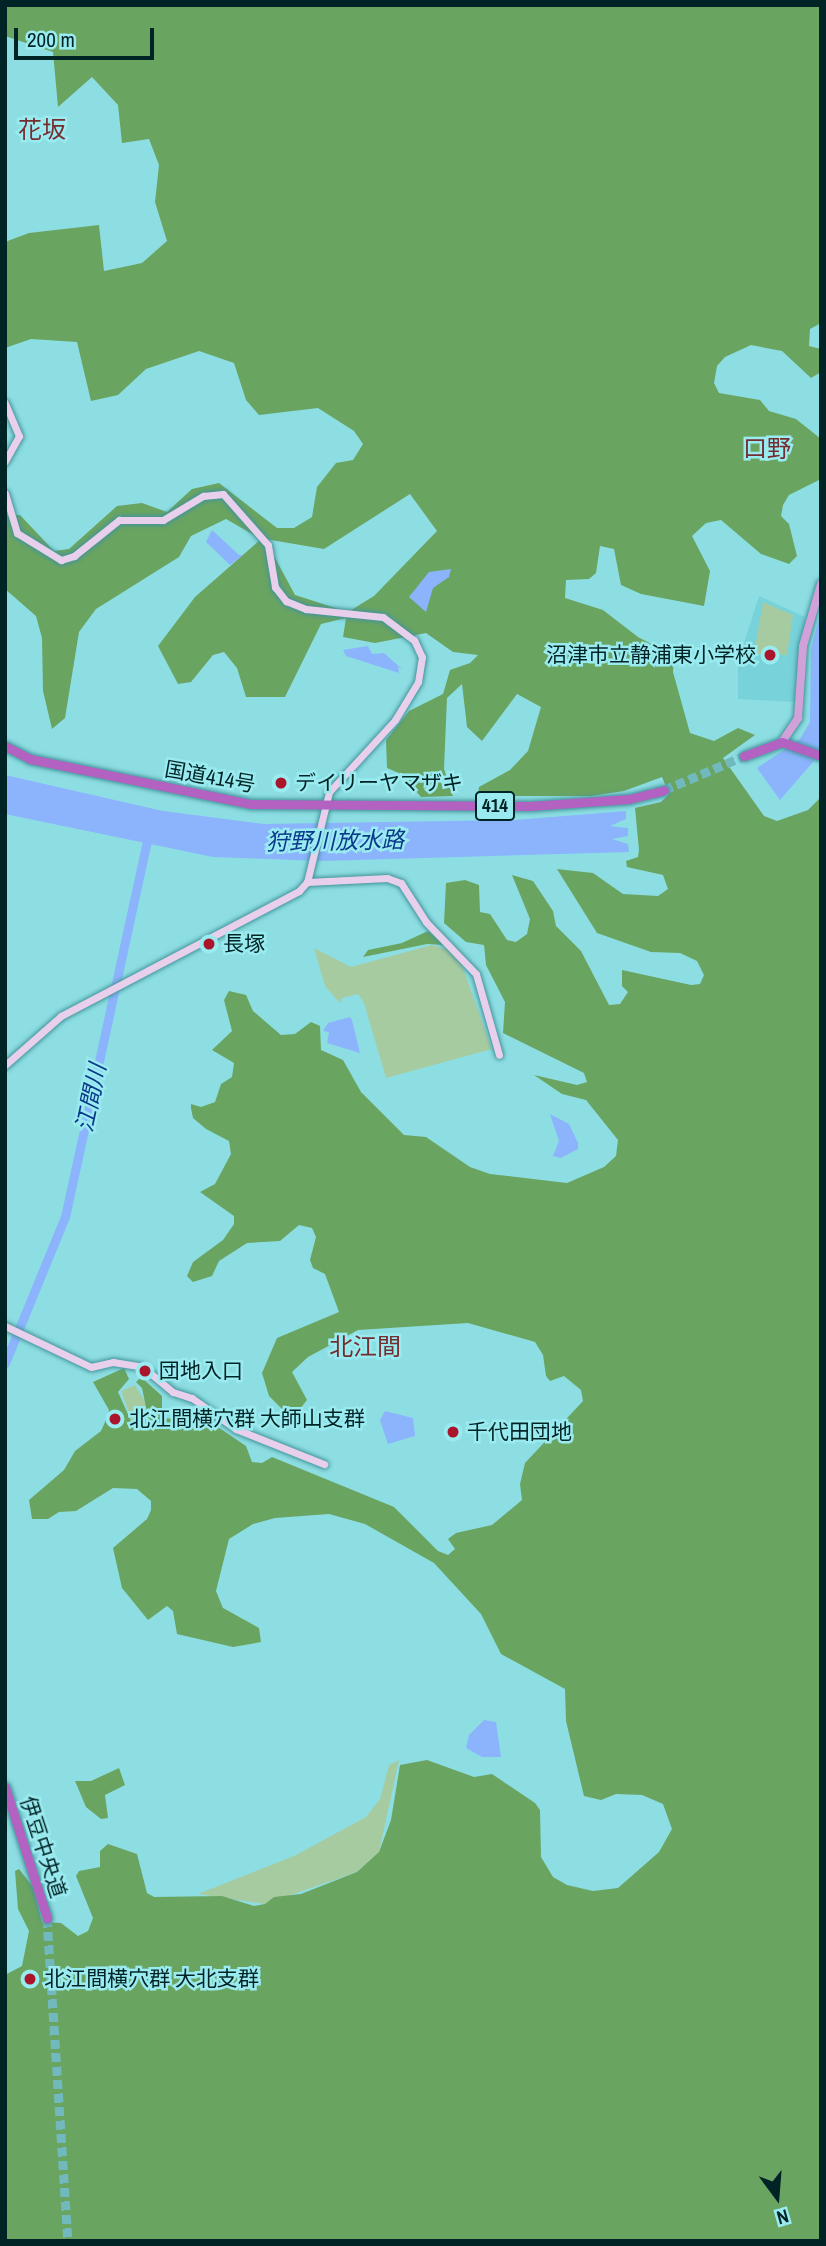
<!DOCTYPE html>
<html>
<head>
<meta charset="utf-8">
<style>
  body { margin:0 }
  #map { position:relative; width:826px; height:2246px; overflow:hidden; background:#8ddee3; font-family:"Archivo Narrow","Noto Sans JP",sans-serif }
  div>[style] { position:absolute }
  .built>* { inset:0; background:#77d2d9 }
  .green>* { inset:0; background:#a7cba1 }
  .forest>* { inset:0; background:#6aa461 }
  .water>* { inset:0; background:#8bb4fd }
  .river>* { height:9px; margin:-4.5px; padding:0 4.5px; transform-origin:4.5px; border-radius:4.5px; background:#8bb4fd }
  .highway-tunnel>* { height:9px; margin-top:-4.5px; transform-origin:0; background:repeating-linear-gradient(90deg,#71b9bd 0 9px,transparent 0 13.5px) }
  .roads { filter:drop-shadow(0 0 2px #43959a) drop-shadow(0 0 2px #43959a) }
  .secondary>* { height:7px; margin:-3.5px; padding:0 3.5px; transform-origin:3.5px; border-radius:3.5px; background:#e8d0ed }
  .primary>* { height:8px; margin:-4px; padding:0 4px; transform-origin:4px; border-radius:4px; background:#d1a1da }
  .highway>* { height:9px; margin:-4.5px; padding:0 4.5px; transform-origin:4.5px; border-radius:4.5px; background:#b362c2 }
  .dots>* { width:19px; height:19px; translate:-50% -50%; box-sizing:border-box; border:4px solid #9aebf0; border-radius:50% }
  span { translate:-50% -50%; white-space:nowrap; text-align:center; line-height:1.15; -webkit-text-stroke:5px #9aebf0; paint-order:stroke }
  .shield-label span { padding:2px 5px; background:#9aebf0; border:2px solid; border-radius:5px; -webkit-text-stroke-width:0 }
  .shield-label { font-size:19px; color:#002325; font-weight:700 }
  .poi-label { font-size:21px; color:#002325 }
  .right { translate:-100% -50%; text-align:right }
  .left { translate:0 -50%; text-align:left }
  .street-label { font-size:21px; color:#002325 }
  .water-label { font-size:23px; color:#0b398a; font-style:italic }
  .quarter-label { font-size:24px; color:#752e30 }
  .frame { position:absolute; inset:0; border:7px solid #002325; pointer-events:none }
  .north { position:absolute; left:742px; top:2162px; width:70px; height:70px; -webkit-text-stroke:5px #9aebf0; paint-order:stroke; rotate:164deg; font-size:19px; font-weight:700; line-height:28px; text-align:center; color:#002325 }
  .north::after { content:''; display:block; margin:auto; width:24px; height:32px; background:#002325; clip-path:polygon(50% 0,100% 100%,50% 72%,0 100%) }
  .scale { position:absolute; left:14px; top:28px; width:140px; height:32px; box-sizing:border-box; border:4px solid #002325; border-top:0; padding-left:9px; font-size:21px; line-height:24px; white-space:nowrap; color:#002325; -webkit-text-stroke:5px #9aebf0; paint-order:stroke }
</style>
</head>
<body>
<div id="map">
  <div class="built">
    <div style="clip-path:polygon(759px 596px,805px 617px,796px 702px,738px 699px,738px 662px)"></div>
  </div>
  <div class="green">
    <div style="clip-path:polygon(763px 602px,793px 615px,787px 655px,754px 654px)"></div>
    <div style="clip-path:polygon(432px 945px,449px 950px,460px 960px,492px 1049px,386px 1078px,364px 1003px,358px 994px,342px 998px,340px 1003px,325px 986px,314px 948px,351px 967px)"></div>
    <div style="clip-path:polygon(135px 1385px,147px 1405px,142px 1424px,134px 1427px,121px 1391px)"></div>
    <div style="clip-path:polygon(399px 1760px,379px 1852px,357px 1872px,265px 1904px,198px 1894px,294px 1856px,366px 1817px,380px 1799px,389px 1765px)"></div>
  </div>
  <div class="forest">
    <div style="clip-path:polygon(evenodd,5px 5px,821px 5px,821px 323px,810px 329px,809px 346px,821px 349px,821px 372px,811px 378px,782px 351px,751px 345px,725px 357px,717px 366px,714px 383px,719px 393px,760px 400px,769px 411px,796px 419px,821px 439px,821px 479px,789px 495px,783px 505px,781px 516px,789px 524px,797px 556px,789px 564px,761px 554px,721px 520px,706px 523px,692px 536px,710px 571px,704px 606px,641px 594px,621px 585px,614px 549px,600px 546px,596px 573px,589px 579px,566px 580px,565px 598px,603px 610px,638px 637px,674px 656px,673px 672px,690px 733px,714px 741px,738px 728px,755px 735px,723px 758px,764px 816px,777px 821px,808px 810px,821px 797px,821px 2241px,5px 2241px,5px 1975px,22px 1966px,29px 1931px,18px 1909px,15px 1871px,19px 1869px,33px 1887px,42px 1922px,61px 1923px,78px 1936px,88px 1931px,93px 1918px,76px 1876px,79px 1871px,100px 1867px,100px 1851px,108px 1844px,137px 1854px,147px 1893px,154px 1897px,222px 1896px,254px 1906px,265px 1904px,274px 1897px,301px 1894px,357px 1872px,379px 1852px,391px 1820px,400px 1765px,427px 1760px,474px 1777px,492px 1774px,535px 1803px,540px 1810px,541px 1857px,553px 1877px,567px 1885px,593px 1891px,618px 1888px,659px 1852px,672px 1829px,663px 1804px,642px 1795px,616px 1794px,601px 1800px,584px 1796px,566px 1721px,565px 1689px,501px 1654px,481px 1614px,434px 1563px,365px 1524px,329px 1514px,275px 1518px,253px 1524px,229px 1539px,216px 1591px,223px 1608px,259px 1628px,261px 1642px,233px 1647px,177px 1634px,173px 1611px,167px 1606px,148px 1620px,122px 1588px,113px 1548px,147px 1519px,151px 1510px,151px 1501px,137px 1489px,113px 1488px,76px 1511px,59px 1512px,48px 1519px,32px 1519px,29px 1500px,64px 1470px,75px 1451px,101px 1431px,106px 1420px,109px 1410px,93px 1382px,124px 1368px,129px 1379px,118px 1392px,135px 1430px,143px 1425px,147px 1412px,142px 1388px,136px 1382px,141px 1377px,162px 1396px,162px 1418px,209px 1421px,246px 1446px,252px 1462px,262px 1463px,272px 1457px,394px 1507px,438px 1551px,448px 1555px,455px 1549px,448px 1539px,456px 1533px,492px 1525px,522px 1500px,520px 1484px,525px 1463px,583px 1401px,581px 1390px,564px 1376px,550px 1381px,546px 1376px,543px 1355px,535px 1342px,468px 1323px,358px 1330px,308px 1357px,292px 1372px,307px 1400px,292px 1419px,269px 1396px,262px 1373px,277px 1338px,339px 1312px,325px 1274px,313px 1268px,310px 1260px,316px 1237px,312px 1228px,299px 1225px,280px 1241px,247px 1243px,219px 1261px,212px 1276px,193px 1282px,187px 1276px,193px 1262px,223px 1240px,234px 1224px,234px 1216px,200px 1192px,215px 1184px,231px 1154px,229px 1141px,206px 1129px,193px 1118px,191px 1108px,191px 1104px,201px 1107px,215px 1102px,221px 1084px,232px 1077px,234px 1063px,212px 1050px,232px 1031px,224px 1000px,229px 991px,246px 995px,253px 1011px,281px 1035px,295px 1034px,311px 1022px,320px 1026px,321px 1050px,343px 1060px,361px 1092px,404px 1135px,426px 1137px,470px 1167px,490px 1174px,567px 1183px,604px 1167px,616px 1156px,618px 1140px,586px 1100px,562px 1094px,534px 1075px,577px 1085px,587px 1082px,584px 1073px,503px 1033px,505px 1002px,486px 965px,484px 945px,466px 942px,444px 923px,446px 883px,465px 880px,479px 885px,480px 912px,490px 914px,507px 940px,516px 942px,527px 934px,530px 919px,512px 875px,533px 881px,553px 911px,556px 926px,581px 951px,609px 1005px,620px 1004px,628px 992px,622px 986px,622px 970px,691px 985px,700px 984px,704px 975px,697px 961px,680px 953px,651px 952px,597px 933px,557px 869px,593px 873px,623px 894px,658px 896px,668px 889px,663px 875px,627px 867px,626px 861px,638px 857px,639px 850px,635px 808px,661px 802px,669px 794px,662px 777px,624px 791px,591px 796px,478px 796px,479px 787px,510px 770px,528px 751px,541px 707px,517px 694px,482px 741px,467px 727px,462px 684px,447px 698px,444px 769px,453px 796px,421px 797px,401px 774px,387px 768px,386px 740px,409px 711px,443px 694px,450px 670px,470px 663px,478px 655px,453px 652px,426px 633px,375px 643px,343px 637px,346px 618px,321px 624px,285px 697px,246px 697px,237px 668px,224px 652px,213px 655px,191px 682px,178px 684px,158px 646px,195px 597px,261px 539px,226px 519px,191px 536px,179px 557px,96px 609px,79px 632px,65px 718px,52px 729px,43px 691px,42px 638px,36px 616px,5px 589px,5px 516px,20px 515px,54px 551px,69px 549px,117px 506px,142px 503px,167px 512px,192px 489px,219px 483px,277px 528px,294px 528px,312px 517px,317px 487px,336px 463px,353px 460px,363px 444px,354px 431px,318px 408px,259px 415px,246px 400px,234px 363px,199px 351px,146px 369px,118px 395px,91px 401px,77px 342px,31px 339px,5px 348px,5px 242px,29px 233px,99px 225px,104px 271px,142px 263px,167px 241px,155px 202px,159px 165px,149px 139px,122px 143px,118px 105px,92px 77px,58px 107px,53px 52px,5px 36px,5px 5px,410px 494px,437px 531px,374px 596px,348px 612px,295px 595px,265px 539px,324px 549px,410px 494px)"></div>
    <div style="clip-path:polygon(428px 931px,444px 945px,427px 944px,363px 957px,368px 950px,402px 943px)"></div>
    <div style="clip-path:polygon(119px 1768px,125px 1785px,105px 1795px,108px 1818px,101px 1819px,86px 1807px,75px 1781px,91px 1781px)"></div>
  </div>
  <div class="water">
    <div style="clip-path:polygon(212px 530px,239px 555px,243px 555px,230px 565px,206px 542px)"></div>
    <div style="clip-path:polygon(451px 569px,449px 577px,433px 588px,426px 612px,409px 597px,429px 572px)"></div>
    <div style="clip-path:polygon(821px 611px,821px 753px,780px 800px,757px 768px,800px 739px,810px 722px,811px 649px)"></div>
    <div style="clip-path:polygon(368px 646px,372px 654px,384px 653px,403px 670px,398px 667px,399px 673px,346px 656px,343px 650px)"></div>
    <div style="clip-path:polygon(5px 775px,163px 811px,264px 824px,515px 820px,626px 811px,626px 819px,610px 826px,628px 828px,628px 836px,612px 839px,628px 844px,629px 852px,321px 861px,213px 857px,5px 814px)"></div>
    <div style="clip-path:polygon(350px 1017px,352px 1020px,360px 1053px,327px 1043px,329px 1032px,323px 1031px,328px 1023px)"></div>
    <div style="clip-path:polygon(550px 1114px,569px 1124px,578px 1143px,578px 1149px,561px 1158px,553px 1156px,559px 1141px)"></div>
    <div style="clip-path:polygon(385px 1411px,413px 1418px,415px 1436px,388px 1444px,380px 1420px)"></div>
    <div style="clip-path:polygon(484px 1720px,496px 1722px,501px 1757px,482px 1757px,466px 1748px,469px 1735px)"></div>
  </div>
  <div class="river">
    <div style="left:5px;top:1363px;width:158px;rotate:-67.7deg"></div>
    <div style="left:65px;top:1217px;width:394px;rotate:-77.7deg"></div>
  </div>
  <div class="highway-tunnel">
    <div style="left:664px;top:790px;width:87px;rotate:-23deg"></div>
    <div style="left:47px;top:1918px;width:324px;rotate:86.3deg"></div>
  </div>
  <div class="roads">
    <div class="secondary">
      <div style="left:5px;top:403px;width:36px;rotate:67deg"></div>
      <div style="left:19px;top:436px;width:29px;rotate:119deg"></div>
      <div style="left:5px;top:493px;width:42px;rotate:73.3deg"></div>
      <div style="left:17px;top:533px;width:52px;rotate:31.5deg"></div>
      <div style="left:61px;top:560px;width:14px;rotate:-17deg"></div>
      <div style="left:74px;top:556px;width:58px;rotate:-38.7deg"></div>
      <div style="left:119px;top:520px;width:44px"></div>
      <div style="left:163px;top:520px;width:47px;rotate:-31deg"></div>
      <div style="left:203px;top:496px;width:20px;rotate:-6deg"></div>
      <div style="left:223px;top:494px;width:68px;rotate:48.6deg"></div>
      <div style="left:268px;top:545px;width:43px;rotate:80.5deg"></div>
      <div style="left:275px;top:587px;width:18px;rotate:52deg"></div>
      <div style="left:286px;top:601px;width:22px;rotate:22deg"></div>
      <div style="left:306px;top:609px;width:77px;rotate:5.9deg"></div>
      <div style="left:383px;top:617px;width:39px;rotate:37deg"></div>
      <div style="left:414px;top:640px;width:19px;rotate:65deg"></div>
      <div style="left:422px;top:657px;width:25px;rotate:99deg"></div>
      <div style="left:418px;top:682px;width:44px;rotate:121.2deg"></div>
      <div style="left:395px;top:720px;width:98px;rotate:132.5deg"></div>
      <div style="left:329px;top:792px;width:93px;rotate:103.7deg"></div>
      <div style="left:307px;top:882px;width:12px;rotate:132deg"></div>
      <div style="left:299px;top:891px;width:269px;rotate:152.3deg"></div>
      <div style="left:61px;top:1016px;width:74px;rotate:138.8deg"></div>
      <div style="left:307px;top:882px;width:80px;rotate:-2.9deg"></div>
      <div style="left:387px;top:878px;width:15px;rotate:20deg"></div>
      <div style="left:401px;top:883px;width:46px;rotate:57.3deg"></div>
      <div style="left:426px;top:922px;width:72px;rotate:46.1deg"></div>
      <div style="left:476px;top:974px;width:84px;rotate:74.1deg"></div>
      <div style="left:5px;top:1326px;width:95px;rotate:25.5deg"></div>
      <div style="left:91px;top:1367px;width:23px;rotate:-13deg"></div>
      <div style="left:113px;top:1362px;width:30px;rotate:9deg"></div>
      <div style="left:143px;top:1367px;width:39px;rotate:40deg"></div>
      <div style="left:173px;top:1392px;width:20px;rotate:18deg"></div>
      <div style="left:192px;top:1398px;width:54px;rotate:35.2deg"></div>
      <div style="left:236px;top:1429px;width:95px;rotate:21.7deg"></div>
    </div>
    <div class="primary">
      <div style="left:782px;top:742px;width:29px;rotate:-56deg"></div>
      <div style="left:798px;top:718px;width:72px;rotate:-86deg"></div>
      <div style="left:803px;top:646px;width:65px;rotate:-73.8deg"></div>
    </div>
    <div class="highway">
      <div style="left:5px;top:746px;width:28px;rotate:27deg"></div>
      <div style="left:30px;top:759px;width:226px;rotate:11.5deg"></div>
      <div style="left:251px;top:804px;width:279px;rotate:0.4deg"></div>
      <div style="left:530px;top:806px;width:99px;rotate:-4deg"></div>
      <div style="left:629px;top:799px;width:36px;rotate:-14deg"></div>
      <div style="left:744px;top:756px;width:40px;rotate:-20.2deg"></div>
      <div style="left:782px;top:742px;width:41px;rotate:19.7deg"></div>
      <div style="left:5px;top:1787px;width:138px;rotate:72.2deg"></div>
    </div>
  </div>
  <div class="dots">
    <div style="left:770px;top:655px;background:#ab152c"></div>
    <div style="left:281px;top:783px;background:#ab152c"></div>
    <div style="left:209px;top:944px;background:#ab152c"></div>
    <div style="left:145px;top:1371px;background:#ab152c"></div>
    <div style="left:115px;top:1419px;background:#ab152c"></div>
    <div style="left:453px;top:1432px;background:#ab152c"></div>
    <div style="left:30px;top:1979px;background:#ab152c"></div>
  </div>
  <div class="shield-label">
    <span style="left:495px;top:806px">414</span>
  </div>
  <div class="poi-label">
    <span class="right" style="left:756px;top:655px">沼津市立静浦東小学校</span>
    <span class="left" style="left:295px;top:783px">デイリーヤマザキ</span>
    <span class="left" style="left:223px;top:944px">長塚</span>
    <span class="left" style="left:159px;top:1371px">団地入口</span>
    <span class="left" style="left:129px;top:1419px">北江間横穴群 大師山支群</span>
    <span class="left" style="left:467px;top:1432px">千代田団地</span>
    <span class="left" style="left:44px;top:1979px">北江間横穴群 大北支群</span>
  </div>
  <div class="street-label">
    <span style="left:210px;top:777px;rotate:10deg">国道414号</span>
    <span style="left:43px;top:1847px;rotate:72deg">伊豆中央道</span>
  </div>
  <div class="water-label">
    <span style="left:335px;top:841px;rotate:-1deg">狩野川放水路</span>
    <span style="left:91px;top:1098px;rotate:-78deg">江間川</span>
  </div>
  <div class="quarter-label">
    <span style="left:42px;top:130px">花坂</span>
    <span style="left:767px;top:449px">口野</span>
    <span style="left:365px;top:1347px">北江間</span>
  </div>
  <div class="frame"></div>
  <div class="north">N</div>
  <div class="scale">200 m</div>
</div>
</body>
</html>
